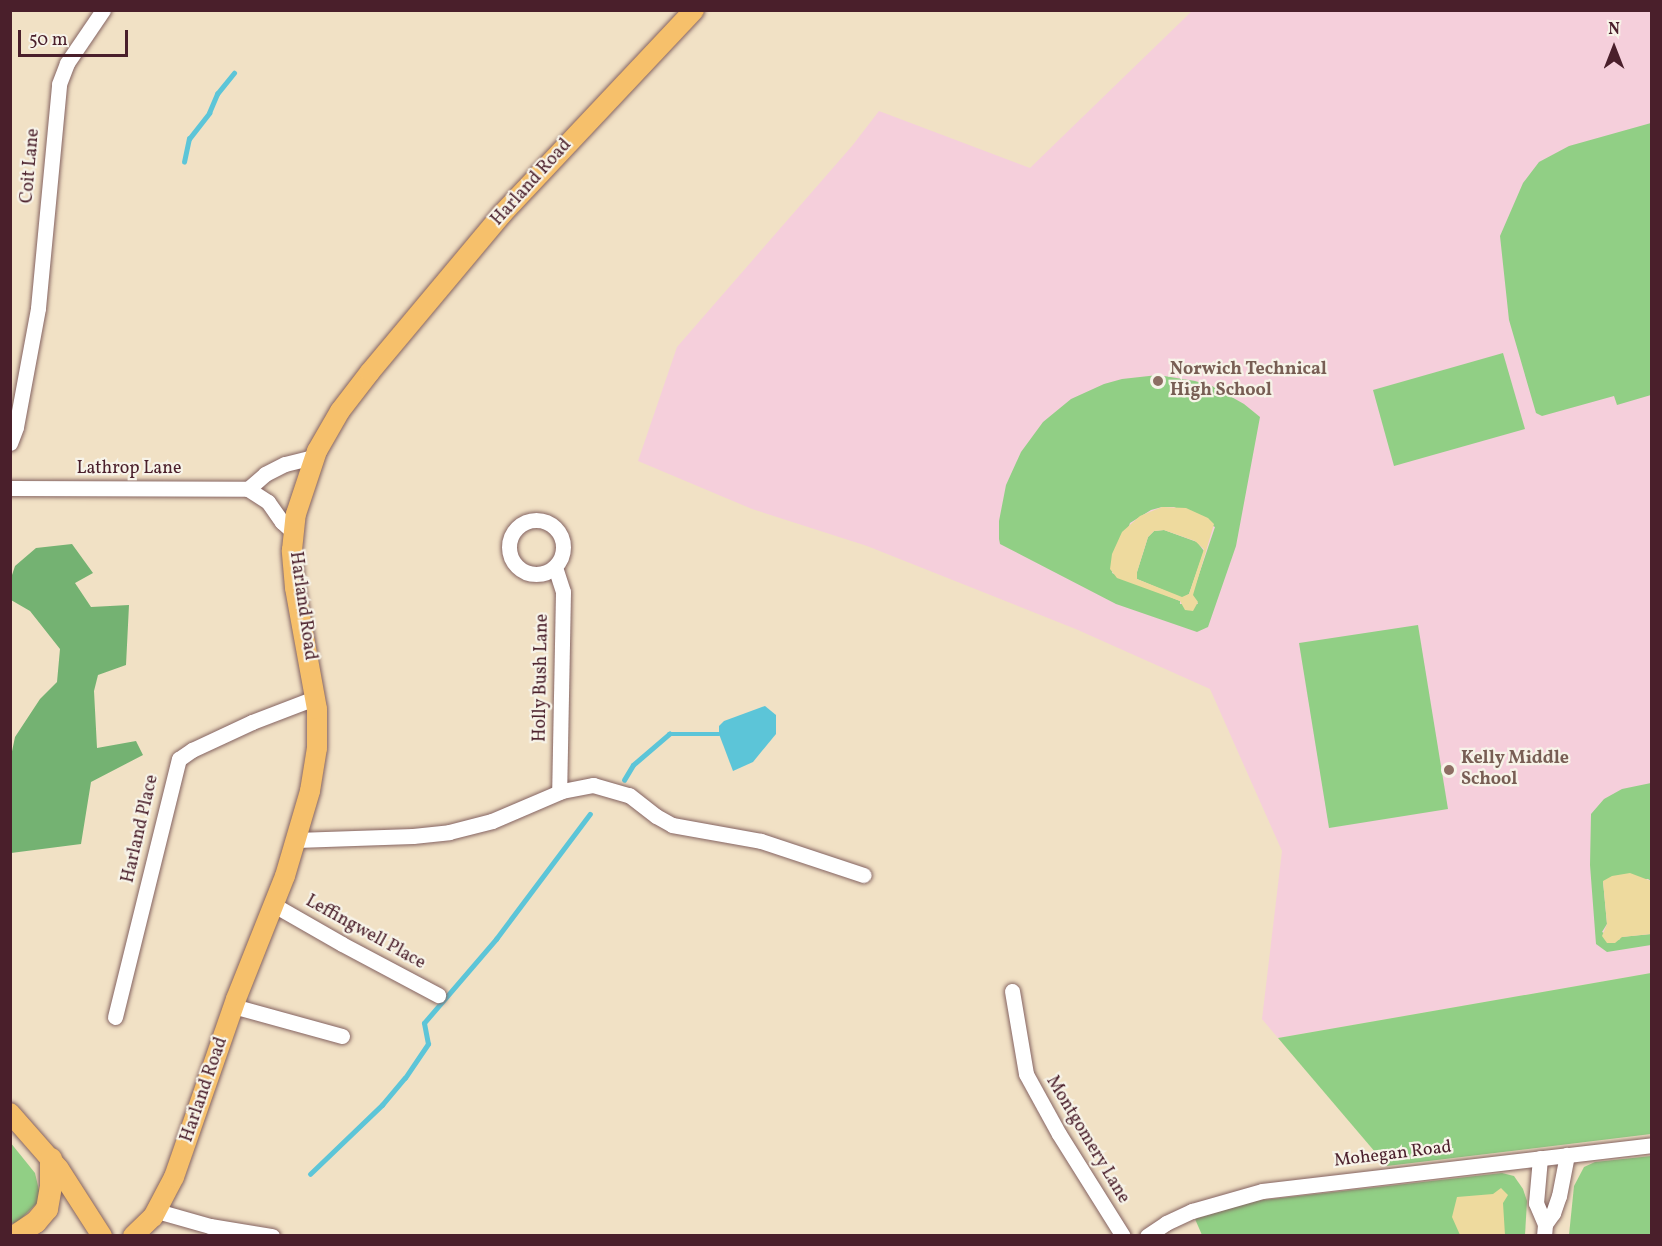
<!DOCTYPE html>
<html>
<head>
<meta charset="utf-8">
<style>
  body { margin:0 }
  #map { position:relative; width:1662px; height:1246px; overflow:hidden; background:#f1e1c5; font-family:Vollkorn,serif }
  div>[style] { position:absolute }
  .built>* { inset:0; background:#f5cfdb }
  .green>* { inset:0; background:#91cf85 }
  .forest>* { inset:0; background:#74b272 }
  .sand>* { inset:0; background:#eeda9e }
  .water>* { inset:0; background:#5cc5d8 }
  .stream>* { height:4.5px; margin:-2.25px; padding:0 2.25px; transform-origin:2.25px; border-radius:2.25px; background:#5cc5d8 }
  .roads { filter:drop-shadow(0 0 2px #846361) drop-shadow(0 0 2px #846361) }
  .minor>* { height:15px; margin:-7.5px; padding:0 7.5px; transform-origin:7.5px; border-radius:7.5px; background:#fff }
  .minor>.ring { margin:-7.5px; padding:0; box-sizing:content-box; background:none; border:15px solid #fff; border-radius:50% }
  .major>* { height:20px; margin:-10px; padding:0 10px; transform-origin:10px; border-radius:10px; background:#f6c06b }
  .highway>* { height:22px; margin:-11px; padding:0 11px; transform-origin:11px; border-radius:11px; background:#f6c06b }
  .dots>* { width:16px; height:16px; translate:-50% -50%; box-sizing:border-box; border:3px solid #f7f3e8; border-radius:50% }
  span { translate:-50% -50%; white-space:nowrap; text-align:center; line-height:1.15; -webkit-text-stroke:4.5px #f7f3e8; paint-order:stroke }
  .street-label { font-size:18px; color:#4a1f2b }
  .education-label { font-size:18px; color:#785e54; font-weight:700 }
  .left { translate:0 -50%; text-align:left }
  .frame { position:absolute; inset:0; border:12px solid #4a1f2b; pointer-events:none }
  .north { position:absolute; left:1584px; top:18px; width:60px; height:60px; -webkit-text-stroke:4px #f7f3e8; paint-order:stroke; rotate:0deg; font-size:16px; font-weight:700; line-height:24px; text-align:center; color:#4a1f2b }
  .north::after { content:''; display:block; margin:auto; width:21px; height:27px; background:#4a1f2b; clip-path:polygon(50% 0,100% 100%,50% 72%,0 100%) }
  .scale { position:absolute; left:18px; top:30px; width:110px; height:27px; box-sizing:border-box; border:3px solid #4a1f2b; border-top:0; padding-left:8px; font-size:18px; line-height:21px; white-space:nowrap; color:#4a1f2b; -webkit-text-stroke:4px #f7f3e8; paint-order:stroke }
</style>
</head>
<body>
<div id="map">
  <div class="built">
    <div style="clip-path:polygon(1192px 11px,1651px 11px,1651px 973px,1278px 1038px,1262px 1019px,1282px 851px,1210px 689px,1078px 630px,867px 546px,752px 509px,638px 461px,677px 347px,852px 146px,879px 111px,1030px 168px)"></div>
  </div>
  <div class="green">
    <div style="clip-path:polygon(1651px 123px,1651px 395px,1617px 405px,1614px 396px,1542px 416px,1536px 413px,1509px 320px,1500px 236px,1523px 183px,1539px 162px,1569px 146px)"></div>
    <div style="clip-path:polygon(1503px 353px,1525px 429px,1394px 466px,1373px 390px)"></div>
    <div style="clip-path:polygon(evenodd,1158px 375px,1195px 381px,1212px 386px,1244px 404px,1260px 417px,1236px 546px,1208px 627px,1197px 632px,1116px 604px,1000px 544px,999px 539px,999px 521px,1006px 485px,1021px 452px,1043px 422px,1071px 399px,1104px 384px,1122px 379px,1158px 375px,1162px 507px,1174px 507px,1215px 527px,1192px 595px,1198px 604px,1180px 604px,1180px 601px,1112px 573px,1130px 523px,1151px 510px,1162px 507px)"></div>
    <div style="clip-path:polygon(1164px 530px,1197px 542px,1204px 551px,1189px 594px,1182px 598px,1137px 579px,1137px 572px,1148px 537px,1154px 531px)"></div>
    <div style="clip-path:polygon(1418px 625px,1448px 809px,1329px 828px,1299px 643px)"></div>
    <div style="clip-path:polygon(1651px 783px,1651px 881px,1648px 879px,1603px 881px,1607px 924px,1602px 932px,1619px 940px,1621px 937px,1651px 934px,1651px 945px,1607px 952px,1596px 944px,1590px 865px,1591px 814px,1604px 799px,1622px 789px)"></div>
    <div style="clip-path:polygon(1651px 973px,1651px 1134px,1387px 1166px,1278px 1038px)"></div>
    <div style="clip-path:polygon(10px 1142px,35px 1173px,41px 1199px,18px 1222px,11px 1224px)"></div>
    <div style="clip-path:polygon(1651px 1156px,1651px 1235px,1569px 1235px,1574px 1186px,1584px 1167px,1595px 1162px)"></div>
    <div style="clip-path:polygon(1502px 1173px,1514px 1176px,1523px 1189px,1527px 1201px,1525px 1235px,1202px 1235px,1195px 1219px,1254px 1201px)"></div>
  </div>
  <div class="forest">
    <div style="clip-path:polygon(72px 544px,93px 573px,75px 583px,91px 607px,129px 605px,126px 665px,98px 675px,94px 691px,97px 748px,136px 741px,143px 755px,91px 782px,81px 844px,11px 853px,10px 761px,15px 737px,40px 699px,57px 682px,60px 649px,30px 611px,11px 600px,11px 578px,15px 566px,36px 548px)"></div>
  </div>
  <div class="sand">
    <div style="clip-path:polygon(evenodd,1162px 507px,1186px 508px,1208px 518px,1214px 524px,1193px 595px,1198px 602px,1193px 611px,1185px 610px,1180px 601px,1117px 578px,1110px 569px,1112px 554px,1122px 532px,1140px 516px,1162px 507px,1164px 530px,1195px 541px,1204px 549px,1189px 594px,1182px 597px,1137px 579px,1137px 572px,1148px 537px,1154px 531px,1164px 530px)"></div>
    <div style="clip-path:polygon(1630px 873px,1651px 881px,1651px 934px,1622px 937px,1615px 943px,1607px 943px,1602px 936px,1607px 924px,1603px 881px,1612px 876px)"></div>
    <div style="clip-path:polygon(1501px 1188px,1508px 1195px,1503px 1203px,1505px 1235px,1460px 1235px,1452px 1217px,1457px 1197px,1493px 1194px)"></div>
  </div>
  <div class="water">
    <div style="clip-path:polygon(765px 706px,776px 715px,776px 734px,753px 762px,733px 771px,719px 734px,719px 726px,724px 721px)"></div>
  </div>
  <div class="stream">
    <div style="left:184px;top:162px;width:24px;rotate:-78deg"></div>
    <div style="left:189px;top:139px;width:33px;rotate:-52deg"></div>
    <div style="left:209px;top:113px;width:21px;rotate:-67deg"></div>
    <div style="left:217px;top:94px;width:27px;rotate:-51deg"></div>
    <div style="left:624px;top:780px;width:17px;rotate:-59deg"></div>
    <div style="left:633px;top:765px;width:48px;rotate:-40.7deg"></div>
    <div style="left:669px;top:734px;width:50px"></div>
    <div style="left:310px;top:1174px;width:100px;rotate:-43.8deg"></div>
    <div style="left:382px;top:1105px;width:35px;rotate:-50deg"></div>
    <div style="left:405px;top:1078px;width:41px;rotate:-55.9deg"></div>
    <div style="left:428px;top:1044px;width:21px;rotate:-101deg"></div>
    <div style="left:424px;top:1023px;width:111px;rotate:-49.4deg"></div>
    <div style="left:496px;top:939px;width:156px;rotate:-53.1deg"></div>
  </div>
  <div class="roads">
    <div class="minor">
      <div style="left:10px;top:443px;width:17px;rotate:-69deg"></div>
      <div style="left:16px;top:427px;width:121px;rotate:-79.5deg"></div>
      <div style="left:38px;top:308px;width:225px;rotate:-84.6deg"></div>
      <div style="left:59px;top:84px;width:22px;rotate:-69deg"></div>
      <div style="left:67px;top:63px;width:64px;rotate:-55.8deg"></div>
      <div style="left:10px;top:488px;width:238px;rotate:0.2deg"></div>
      <div style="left:248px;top:489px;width:24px;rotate:33deg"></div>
      <div style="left:268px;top:502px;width:24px;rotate:55deg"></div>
      <div style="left:282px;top:522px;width:15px;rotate:42deg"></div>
      <div style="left:248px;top:489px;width:23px;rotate:-41deg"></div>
      <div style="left:265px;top:474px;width:22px;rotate:-27deg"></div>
      <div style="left:285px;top:464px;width:30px;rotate:-14deg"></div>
      <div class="ring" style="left:509px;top:520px;width:39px;height:39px"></div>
      <div style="left:555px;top:567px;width:26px;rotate:72deg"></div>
      <div style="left:563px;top:592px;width:200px;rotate:91.1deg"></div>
      <div style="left:296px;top:840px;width:117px;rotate:-2deg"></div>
      <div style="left:413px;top:836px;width:36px;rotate:-6deg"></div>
      <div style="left:449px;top:832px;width:44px;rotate:-14.3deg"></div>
      <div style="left:492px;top:821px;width:76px;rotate:-23.2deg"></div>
      <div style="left:562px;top:791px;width:32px;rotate:-11deg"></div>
      <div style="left:593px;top:785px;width:37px;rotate:16deg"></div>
      <div style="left:629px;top:795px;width:34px;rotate:38deg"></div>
      <div style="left:656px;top:816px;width:18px;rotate:29deg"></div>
      <div style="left:672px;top:825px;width:90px;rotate:10.2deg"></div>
      <div style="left:761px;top:841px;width:108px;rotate:18.3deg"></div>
      <div style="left:274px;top:905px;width:78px;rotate:29.8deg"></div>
      <div style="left:342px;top:944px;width:109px;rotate:28deg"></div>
      <div style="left:1012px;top:991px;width:84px;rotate:80.4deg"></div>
      <div style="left:1026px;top:1074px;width:68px;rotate:61.2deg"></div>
      <div style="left:1059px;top:1134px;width:120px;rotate:57.9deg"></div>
      <div style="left:233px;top:1006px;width:113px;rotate:15.4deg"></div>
      <div style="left:115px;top:1017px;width:266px;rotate:-76.1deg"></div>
      <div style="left:179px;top:759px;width:16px;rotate:-35deg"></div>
      <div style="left:192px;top:750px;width:66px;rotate:-25deg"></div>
      <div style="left:252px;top:722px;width:67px;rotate:-20.9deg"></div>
      <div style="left:1540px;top:1158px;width:45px;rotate:95.1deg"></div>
      <div style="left:1536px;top:1203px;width:23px;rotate:67deg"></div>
      <div style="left:157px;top:1211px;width:55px;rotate:15.8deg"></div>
      <div style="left:210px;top:1226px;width:63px;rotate:9.2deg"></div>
      <div style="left:1147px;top:1236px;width:23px;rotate:-34deg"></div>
      <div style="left:1166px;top:1223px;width:29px;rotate:-25deg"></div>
      <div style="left:1192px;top:1211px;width:73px;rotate:-15.9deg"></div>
      <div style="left:1262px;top:1191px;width:393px;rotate:-6.7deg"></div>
      <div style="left:1544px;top:1236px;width:12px;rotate:-85deg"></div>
      <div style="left:1545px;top:1224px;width:14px;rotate:-54deg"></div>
      <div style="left:1553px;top:1213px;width:18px;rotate:-71deg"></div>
      <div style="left:1559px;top:1196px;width:42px;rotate:-79deg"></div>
    </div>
    <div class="major">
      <div style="left:10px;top:1113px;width:74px;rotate:48.8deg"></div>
      <div style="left:59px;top:1169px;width:80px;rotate:57.3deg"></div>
      <div style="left:133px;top:1236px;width:28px;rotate:-44deg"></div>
      <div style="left:153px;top:1217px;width:45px;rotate:-62.3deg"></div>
      <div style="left:174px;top:1177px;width:188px;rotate:-70.8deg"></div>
      <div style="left:236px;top:999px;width:132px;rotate:-68.3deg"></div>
      <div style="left:285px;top:876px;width:89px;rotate:-73.6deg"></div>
      <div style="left:310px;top:791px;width:44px;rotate:-80.8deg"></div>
      <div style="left:317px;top:748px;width:39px;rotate:-90deg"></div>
      <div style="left:317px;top:709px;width:123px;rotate:-100.3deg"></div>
      <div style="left:295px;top:588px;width:38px;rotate:-95deg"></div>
      <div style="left:292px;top:550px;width:36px;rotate:-84deg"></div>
      <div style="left:296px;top:514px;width:66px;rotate:-71.6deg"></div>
      <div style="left:317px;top:451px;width:46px;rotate:-60.1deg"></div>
      <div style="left:340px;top:411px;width:49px;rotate:-52.4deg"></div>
      <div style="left:370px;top:372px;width:206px;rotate:-50.1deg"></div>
      <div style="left:502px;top:214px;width:280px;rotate:-46.7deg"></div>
    </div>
    <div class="highway">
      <div style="left:15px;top:1236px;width:25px;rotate:-34deg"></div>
      <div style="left:36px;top:1222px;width:17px;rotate:-50deg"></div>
      <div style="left:47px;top:1209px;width:23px;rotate:-80deg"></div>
      <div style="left:51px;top:1186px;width:27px;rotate:-90deg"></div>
    </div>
  </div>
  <div class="dots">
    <div style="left:1158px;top:381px;background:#8d6e63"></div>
    <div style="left:1449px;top:770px;background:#8d6e63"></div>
  </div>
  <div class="street-label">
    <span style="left:31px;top:166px;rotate:-85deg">Coit Lane</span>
    <span style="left:532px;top:183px;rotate:-48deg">Harland Road</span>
    <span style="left:129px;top:469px">Lathrop Lane</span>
    <span style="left:302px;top:606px;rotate:82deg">Harland Road</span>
    <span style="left:542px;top:678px;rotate:-89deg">Holly Bush Lane</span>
    <span style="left:141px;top:829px;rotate:-77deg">Harland Place</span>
    <span style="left:365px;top:933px;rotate:29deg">Leffingwell Place</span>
    <span style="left:205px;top:1090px;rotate:-71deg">Harland Road</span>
    <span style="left:1087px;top:1140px;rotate:59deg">Montgomery Lane</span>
    <span style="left:1393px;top:1155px;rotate:-7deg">Mohegan Road</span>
  </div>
  <div class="education-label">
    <span class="left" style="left:1170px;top:381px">Norwich Technical<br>High School</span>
    <span class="left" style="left:1461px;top:770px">Kelly Middle<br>School</span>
  </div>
  <div class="frame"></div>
  <div class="north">N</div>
  <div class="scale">50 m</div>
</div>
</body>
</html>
